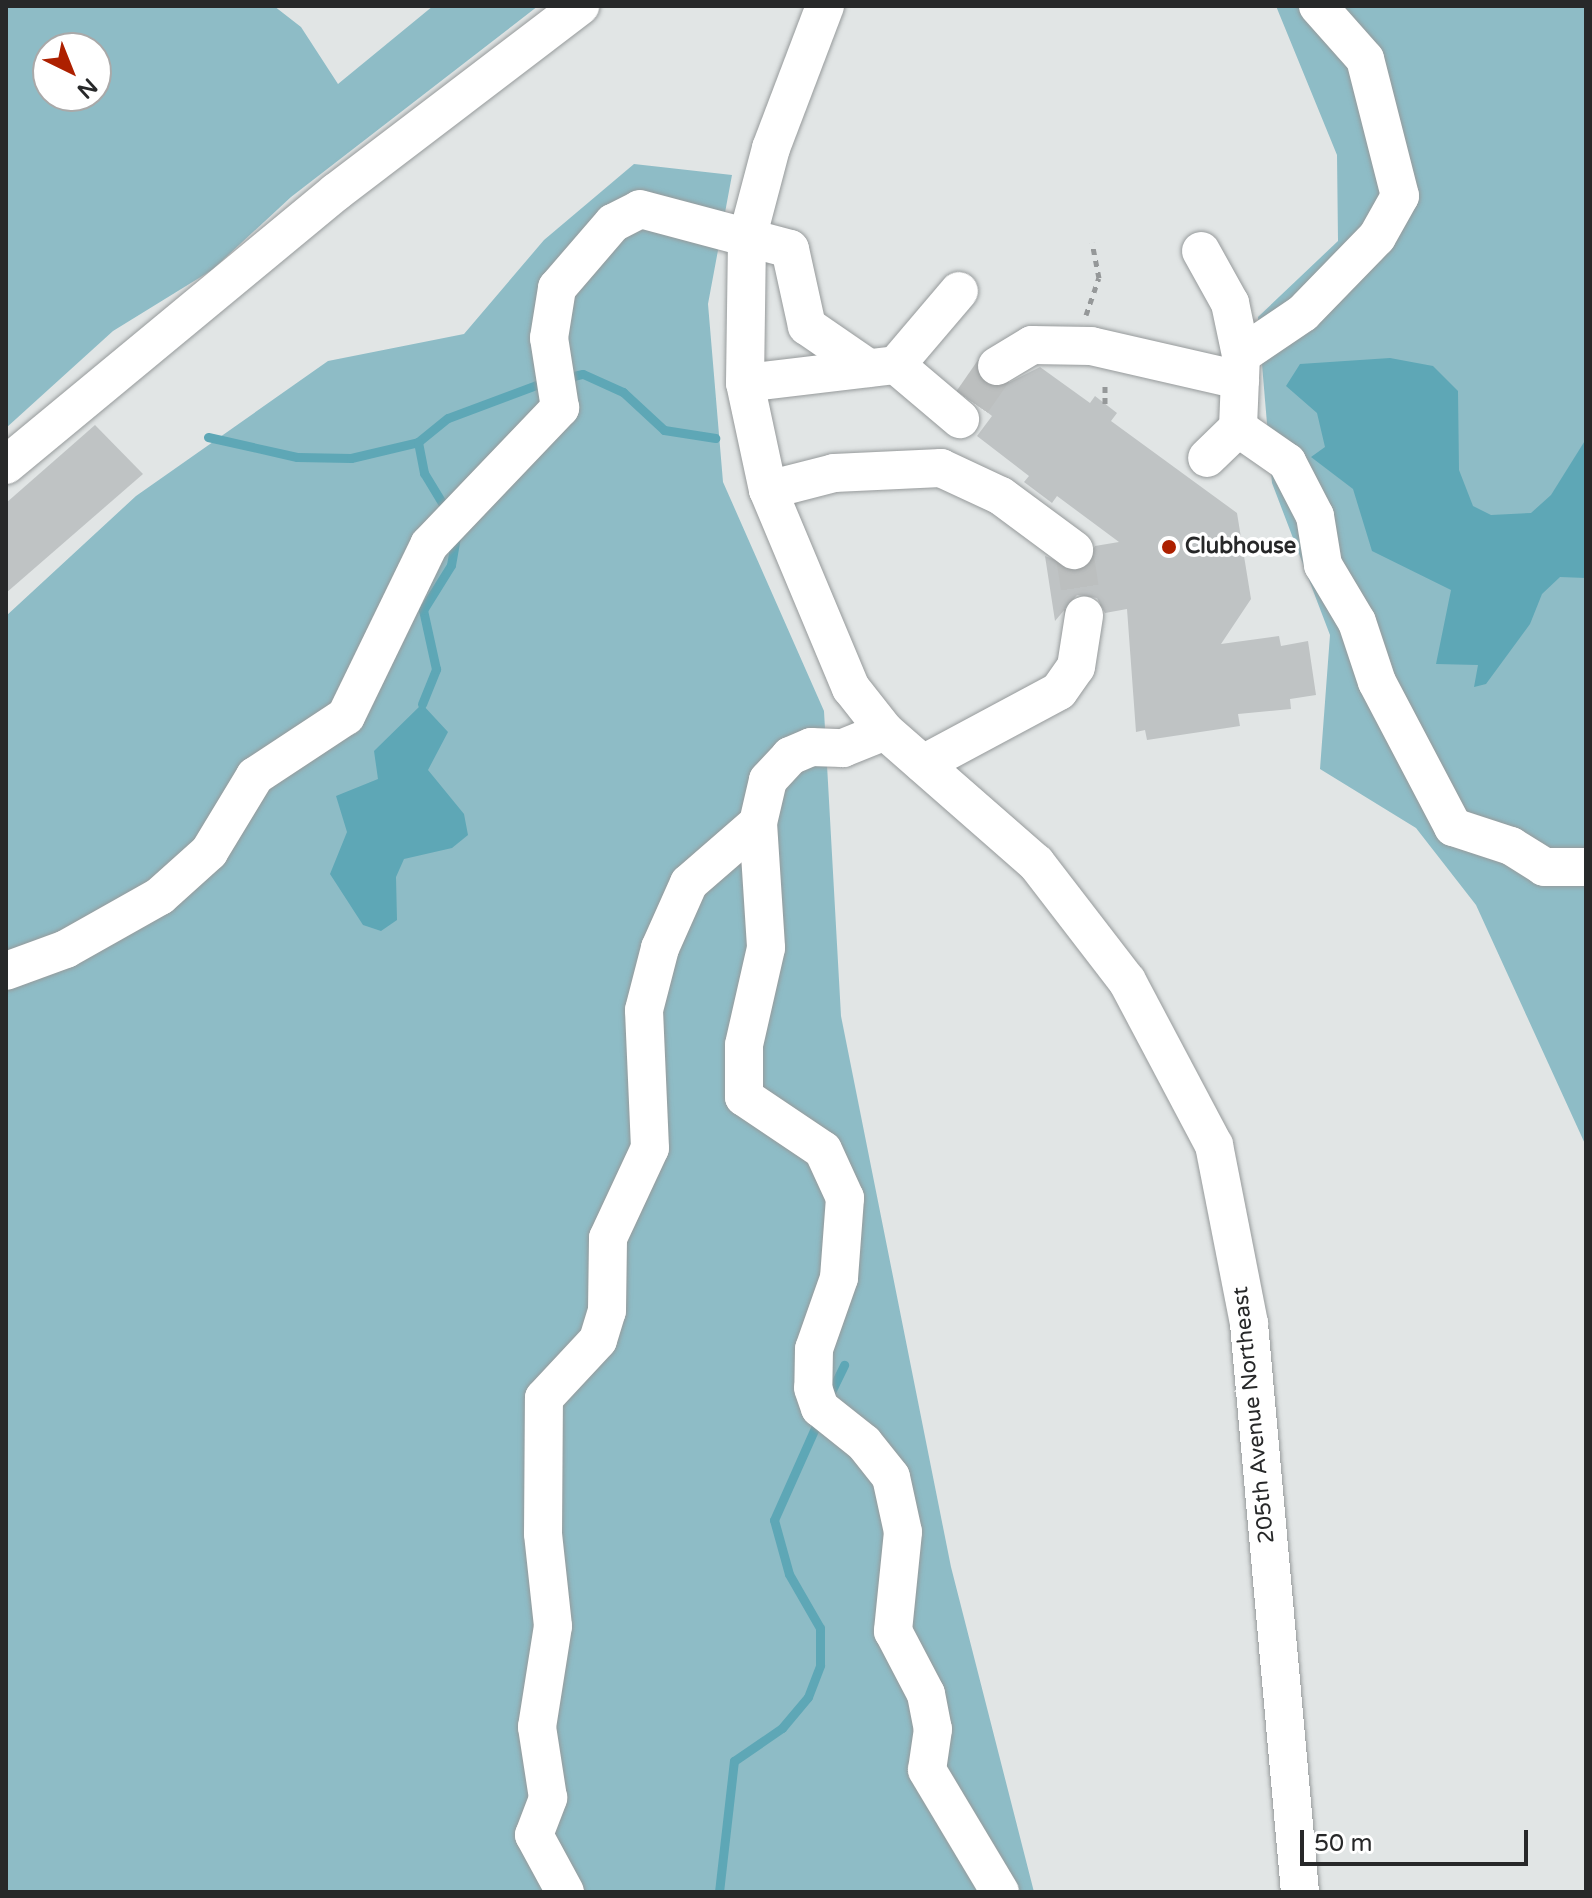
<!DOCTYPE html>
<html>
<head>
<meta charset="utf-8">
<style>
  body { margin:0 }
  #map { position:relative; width:1592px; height:1898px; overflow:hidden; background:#e1e5e5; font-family:"Varela Round",sans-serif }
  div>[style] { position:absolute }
  .green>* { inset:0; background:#8ebcc6 }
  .water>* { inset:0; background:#5ea7b6 }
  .stream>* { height:9px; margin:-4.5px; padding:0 4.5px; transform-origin:4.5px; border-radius:4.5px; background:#5ea7b6 }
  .building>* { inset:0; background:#bfc3c4 }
  .minor-tunnel>* { height:38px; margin-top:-19px; transform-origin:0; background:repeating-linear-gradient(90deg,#bcbfbf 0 38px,transparent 0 57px) }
  .path>* { height:5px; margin-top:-2.5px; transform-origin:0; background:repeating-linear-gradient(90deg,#959899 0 6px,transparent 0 12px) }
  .roads { filter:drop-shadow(0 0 2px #969a9b) drop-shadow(0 0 2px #969a9b) }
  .minor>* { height:38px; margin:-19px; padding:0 19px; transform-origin:19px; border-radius:19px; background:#fff }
  .dots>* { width:22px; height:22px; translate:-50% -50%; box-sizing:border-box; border:4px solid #fff; border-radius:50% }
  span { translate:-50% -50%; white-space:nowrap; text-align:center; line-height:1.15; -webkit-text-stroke:7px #fff; paint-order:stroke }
  .poi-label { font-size:22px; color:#272829; font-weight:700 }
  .left { translate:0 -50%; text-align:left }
  .street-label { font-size:22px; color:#272829 }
  .frame { position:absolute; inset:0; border:8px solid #272829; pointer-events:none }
  .north { position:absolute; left:32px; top:32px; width:80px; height:80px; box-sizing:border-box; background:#fff; border:2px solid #a9a9a9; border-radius:50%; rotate:137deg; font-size:22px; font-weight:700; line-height:32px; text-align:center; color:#272829 }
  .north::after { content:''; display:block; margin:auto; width:28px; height:36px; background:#ad2000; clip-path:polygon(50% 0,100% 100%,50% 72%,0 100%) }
  .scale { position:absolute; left:1300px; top:1830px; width:228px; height:36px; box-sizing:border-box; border:4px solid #272829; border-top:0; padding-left:10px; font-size:24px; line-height:28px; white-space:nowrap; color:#272829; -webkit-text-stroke:6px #fff; paint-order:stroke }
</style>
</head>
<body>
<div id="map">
  <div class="green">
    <div style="clip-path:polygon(evenodd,6px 6px,274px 6px,301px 27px,338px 84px,433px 6px,538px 6px,291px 197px,212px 270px,113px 331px,6px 428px,6px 6px,48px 48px,96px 48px,96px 96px,48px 96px,48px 48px)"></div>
    <div style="clip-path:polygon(1276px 6px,1586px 6px,1586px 1146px,1476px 905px,1416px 828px,1320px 769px,1330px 635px,1272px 483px,1258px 317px,1338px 241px,1337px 155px)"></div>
    <div style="clip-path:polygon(634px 164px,732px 175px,708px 304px,723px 482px,824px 711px,841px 1016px,951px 1567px,1034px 1892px,6px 1892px,6px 616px,136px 496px,328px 361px,464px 334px,544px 240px)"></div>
  </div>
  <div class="water">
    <div style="clip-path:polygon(1390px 358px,1433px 366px,1458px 391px,1459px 470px,1473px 506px,1491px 515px,1531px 513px,1551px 495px,1586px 439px,1586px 578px,1560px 577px,1542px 594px,1530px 624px,1486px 684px,1474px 687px,1478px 665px,1436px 664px,1451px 590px,1372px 551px,1353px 489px,1311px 457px,1325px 447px,1317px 413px,1286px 386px,1300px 364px)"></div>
    <div style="clip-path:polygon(422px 704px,448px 732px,428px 770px,464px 814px,468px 835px,452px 848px,404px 859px,396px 877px,397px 920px,381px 931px,363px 925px,330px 874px,347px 832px,336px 796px,378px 779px,374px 751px)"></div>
  </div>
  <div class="stream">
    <div style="left:565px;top:378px;width:18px;rotate:-13deg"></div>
    <div style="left:583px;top:374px;width:44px;rotate:24.2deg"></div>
    <div style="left:623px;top:392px;width:56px;rotate:42.8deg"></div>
    <div style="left:664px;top:430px;width:52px;rotate:8.9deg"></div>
    <div style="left:208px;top:437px;width:91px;rotate:12.7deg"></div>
    <div style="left:297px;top:457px;width:54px;rotate:1.1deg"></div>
    <div style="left:351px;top:458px;width:69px;rotate:-13.4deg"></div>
    <div style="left:418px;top:442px;width:38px;rotate:-39deg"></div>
    <div style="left:448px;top:418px;width:106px;rotate:-20.5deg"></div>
    <div style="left:418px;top:442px;width:32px;rotate:79deg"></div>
    <div style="left:424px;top:473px;width:44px;rotate:58.8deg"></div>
    <div style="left:422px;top:704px;width:38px;rotate:-68deg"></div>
    <div style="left:436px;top:669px;width:60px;rotate:-102.4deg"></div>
    <div style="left:423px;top:610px;width:53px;rotate:-58.1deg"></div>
    <div style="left:451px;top:565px;width:28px;rotate:-80deg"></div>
    <div style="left:828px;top:1398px;width:37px;rotate:-64deg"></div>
    <div style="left:719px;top:1892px;width:132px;rotate:-83.5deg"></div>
    <div style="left:734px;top:1761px;width:58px;rotate:-34.5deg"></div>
    <div style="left:782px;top:1728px;width:40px;rotate:-50deg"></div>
    <div style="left:808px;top:1697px;width:34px;rotate:-69deg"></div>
    <div style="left:820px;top:1665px;width:37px;rotate:-90deg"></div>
    <div style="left:820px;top:1628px;width:62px;rotate:-119.9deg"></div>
    <div style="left:789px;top:1574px;width:56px;rotate:-105.5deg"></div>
    <div style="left:774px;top:1520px;width:111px;rotate:-66deg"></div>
  </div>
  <div class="building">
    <div style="clip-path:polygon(1040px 367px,1090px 403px,1095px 396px,1117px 413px,1111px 421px,1237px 513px,1251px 599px,1221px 644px,1279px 636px,1281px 646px,1308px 641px,1316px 695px,1290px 699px,1291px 709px,1238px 714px,1240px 726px,1147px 740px,1145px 730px,1136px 732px,1127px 609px,1105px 613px,1097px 598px,1077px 595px,1055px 621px,1045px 556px,1082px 570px,1095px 546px,1119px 542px,1057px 496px,1052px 503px,1024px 482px,1029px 476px,977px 436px,992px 416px,962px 392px,977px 373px,998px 388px)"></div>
    <div style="clip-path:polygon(95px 425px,143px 474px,6px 593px,6px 503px)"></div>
  </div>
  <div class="minor-tunnel">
    <div style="left:972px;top:402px;width:44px;rotate:-55.2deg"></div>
    <div style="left:1074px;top:550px;width:67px;rotate:81.4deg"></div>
  </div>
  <div class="path">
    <div style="left:1086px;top:315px;width:39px;rotate:-71deg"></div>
    <div style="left:1099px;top:278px;width:36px;rotate:-101deg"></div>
    <div style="left:1105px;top:404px;width:20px;rotate:-90deg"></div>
  </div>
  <div class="roads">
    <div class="minor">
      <div style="left:825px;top:6px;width:152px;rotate:110.8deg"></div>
      <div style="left:771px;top:148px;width:94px;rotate:104.8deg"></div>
      <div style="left:747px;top:239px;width:144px;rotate:90.8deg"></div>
      <div style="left:745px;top:383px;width:109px;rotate:77.9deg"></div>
      <div style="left:768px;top:490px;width:215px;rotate:67.3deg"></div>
      <div style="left:851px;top:688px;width:55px;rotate:51.7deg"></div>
      <div style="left:885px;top:731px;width:201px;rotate:41.2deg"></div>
      <div style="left:1036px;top:863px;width:149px;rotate:52.4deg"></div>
      <div style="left:1127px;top:981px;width:186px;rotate:62.1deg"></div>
      <div style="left:1214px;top:1145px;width:182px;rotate:78.9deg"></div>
      <div style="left:1249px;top:1324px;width:570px;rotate:84.87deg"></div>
      <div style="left:1201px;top:251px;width:60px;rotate:60.9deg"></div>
      <div style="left:1230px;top:303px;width:53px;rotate:78.1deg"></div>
      <div style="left:1241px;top:355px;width:73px;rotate:92.4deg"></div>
      <div style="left:1238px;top:428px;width:43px;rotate:135.9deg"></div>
      <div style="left:1241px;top:355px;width:75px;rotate:-34.1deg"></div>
      <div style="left:1303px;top:313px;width:106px;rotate:-45.8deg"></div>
      <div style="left:1377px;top:237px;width:47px;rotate:-60.7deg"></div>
      <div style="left:1400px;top:196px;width:141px;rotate:-104.3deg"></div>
      <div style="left:1365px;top:59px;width:71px;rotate:-131.6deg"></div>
      <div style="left:896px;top:365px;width:84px;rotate:40.2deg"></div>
      <div style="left:997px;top:366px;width:41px;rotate:-31deg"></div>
      <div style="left:1032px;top:345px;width:59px;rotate:1deg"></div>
      <div style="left:1091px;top:346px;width:153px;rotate:12.9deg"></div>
      <div style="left:745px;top:383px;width:152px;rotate:-6.8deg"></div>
      <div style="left:896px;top:365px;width:97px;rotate:-49.6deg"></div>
      <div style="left:1238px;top:428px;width:60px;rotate:34.8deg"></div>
      <div style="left:1287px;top:462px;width:61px;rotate:62.6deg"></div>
      <div style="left:1315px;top:516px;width:50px;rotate:80.7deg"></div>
      <div style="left:1323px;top:565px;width:66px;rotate:59.2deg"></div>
      <div style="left:1357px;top:622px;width:63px;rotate:71.6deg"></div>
      <div style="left:1377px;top:682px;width:164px;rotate:62.3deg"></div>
      <div style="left:1453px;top:827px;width:61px;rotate:18.1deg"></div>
      <div style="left:1511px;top:846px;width:39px;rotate:32deg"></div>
      <div style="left:1544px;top:867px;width:42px"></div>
      <div style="left:6px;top:465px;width:428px;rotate:-39.6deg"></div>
      <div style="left:336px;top:192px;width:307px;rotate:-37.3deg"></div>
      <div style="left:768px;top:490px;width:68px;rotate:-14.4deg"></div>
      <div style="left:834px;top:473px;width:107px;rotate:-2.7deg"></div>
      <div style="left:941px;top:468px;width:66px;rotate:25deg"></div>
      <div style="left:1001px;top:496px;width:91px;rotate:36.5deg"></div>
      <div style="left:923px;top:764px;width:154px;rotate:-28.2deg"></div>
      <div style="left:1059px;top:691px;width:29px;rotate:-55deg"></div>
      <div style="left:1076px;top:667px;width:52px;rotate:-81.1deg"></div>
      <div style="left:758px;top:823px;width:125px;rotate:86.3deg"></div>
      <div style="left:766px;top:948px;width:99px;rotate:102.8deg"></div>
      <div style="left:744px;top:1045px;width:52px;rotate:90deg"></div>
      <div style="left:744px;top:1097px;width:95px;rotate:33.9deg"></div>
      <div style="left:823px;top:1150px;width:53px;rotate:65.4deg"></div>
      <div style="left:845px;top:1198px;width:80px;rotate:94.3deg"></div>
      <div style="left:839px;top:1278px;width:75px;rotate:109.4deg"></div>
      <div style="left:814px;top:1349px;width:39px;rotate:91deg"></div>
      <div style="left:813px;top:1388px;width:21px;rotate:71deg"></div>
      <div style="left:820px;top:1408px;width:56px;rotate:38.5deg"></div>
      <div style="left:864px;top:1443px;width:43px;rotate:51.5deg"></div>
      <div style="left:891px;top:1477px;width:56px;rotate:77.7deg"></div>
      <div style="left:903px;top:1532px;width:100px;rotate:95.8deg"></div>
      <div style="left:893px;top:1631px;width:71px;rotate:62.4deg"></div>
      <div style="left:926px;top:1694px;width:36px;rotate:79deg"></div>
      <div style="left:933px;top:1729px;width:41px;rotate:98.3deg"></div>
      <div style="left:927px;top:1770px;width:142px;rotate:59.1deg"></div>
      <div style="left:6px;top:971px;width:64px;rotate:-20.1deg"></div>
      <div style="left:66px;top:949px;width:108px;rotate:-29.4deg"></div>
      <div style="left:160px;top:896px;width:66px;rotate:-41.9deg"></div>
      <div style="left:209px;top:852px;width:89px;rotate:-58.8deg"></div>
      <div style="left:255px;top:776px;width:109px;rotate:-33.4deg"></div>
      <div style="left:346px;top:716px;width:190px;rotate:-64.1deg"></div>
      <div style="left:429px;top:545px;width:190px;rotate:-46.3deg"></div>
      <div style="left:560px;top:408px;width:71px;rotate:-98.9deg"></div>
      <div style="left:549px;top:338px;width:51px;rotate:-80.9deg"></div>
      <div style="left:557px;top:288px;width:86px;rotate:-49.3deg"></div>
      <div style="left:613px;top:223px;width:30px;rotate:-27deg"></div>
      <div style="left:640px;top:209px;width:155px;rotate:14.9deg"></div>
      <div style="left:790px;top:249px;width:79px;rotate:77.6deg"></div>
      <div style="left:807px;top:326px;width:74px;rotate:34.5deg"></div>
      <div style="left:565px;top:1892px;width:65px;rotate:-118.5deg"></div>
      <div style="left:534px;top:1835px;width:40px;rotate:-69deg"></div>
      <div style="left:548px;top:1798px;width:72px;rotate:-98.8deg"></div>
      <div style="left:537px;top:1727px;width:102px;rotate:-81deg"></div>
      <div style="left:553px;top:1626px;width:93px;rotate:-96.2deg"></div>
      <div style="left:543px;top:1534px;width:136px;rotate:-89.6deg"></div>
      <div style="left:544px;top:1398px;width:79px;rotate:-47deg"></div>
      <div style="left:598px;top:1340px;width:30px;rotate:-73deg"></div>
      <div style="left:607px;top:1311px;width:73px;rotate:-89.2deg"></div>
      <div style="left:608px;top:1238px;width:99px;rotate:-65deg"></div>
      <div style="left:650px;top:1148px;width:138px;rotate:-92.5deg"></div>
      <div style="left:644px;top:1010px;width:64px;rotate:-75.5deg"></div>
      <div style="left:660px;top:948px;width:71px;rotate:-66deg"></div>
      <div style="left:689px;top:883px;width:91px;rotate:-41deg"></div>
      <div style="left:758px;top:823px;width:44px;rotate:-76.9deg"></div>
      <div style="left:768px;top:780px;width:33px;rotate:-47deg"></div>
      <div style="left:790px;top:756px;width:23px;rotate:-23deg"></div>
      <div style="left:811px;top:747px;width:32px;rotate:2deg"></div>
      <div style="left:843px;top:748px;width:45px;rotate:-22deg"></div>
    </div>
  </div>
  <div class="dots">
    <div style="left:1169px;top:547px;background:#ad2000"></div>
  </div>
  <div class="poi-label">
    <span class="left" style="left:1185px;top:547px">Clubhouse</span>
  </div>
  <div class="street-label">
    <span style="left:1254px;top:1415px;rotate:-96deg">205th Avenue Northeast</span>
  </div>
  <div class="frame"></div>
  <div class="north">N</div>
  <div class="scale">50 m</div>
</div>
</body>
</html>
